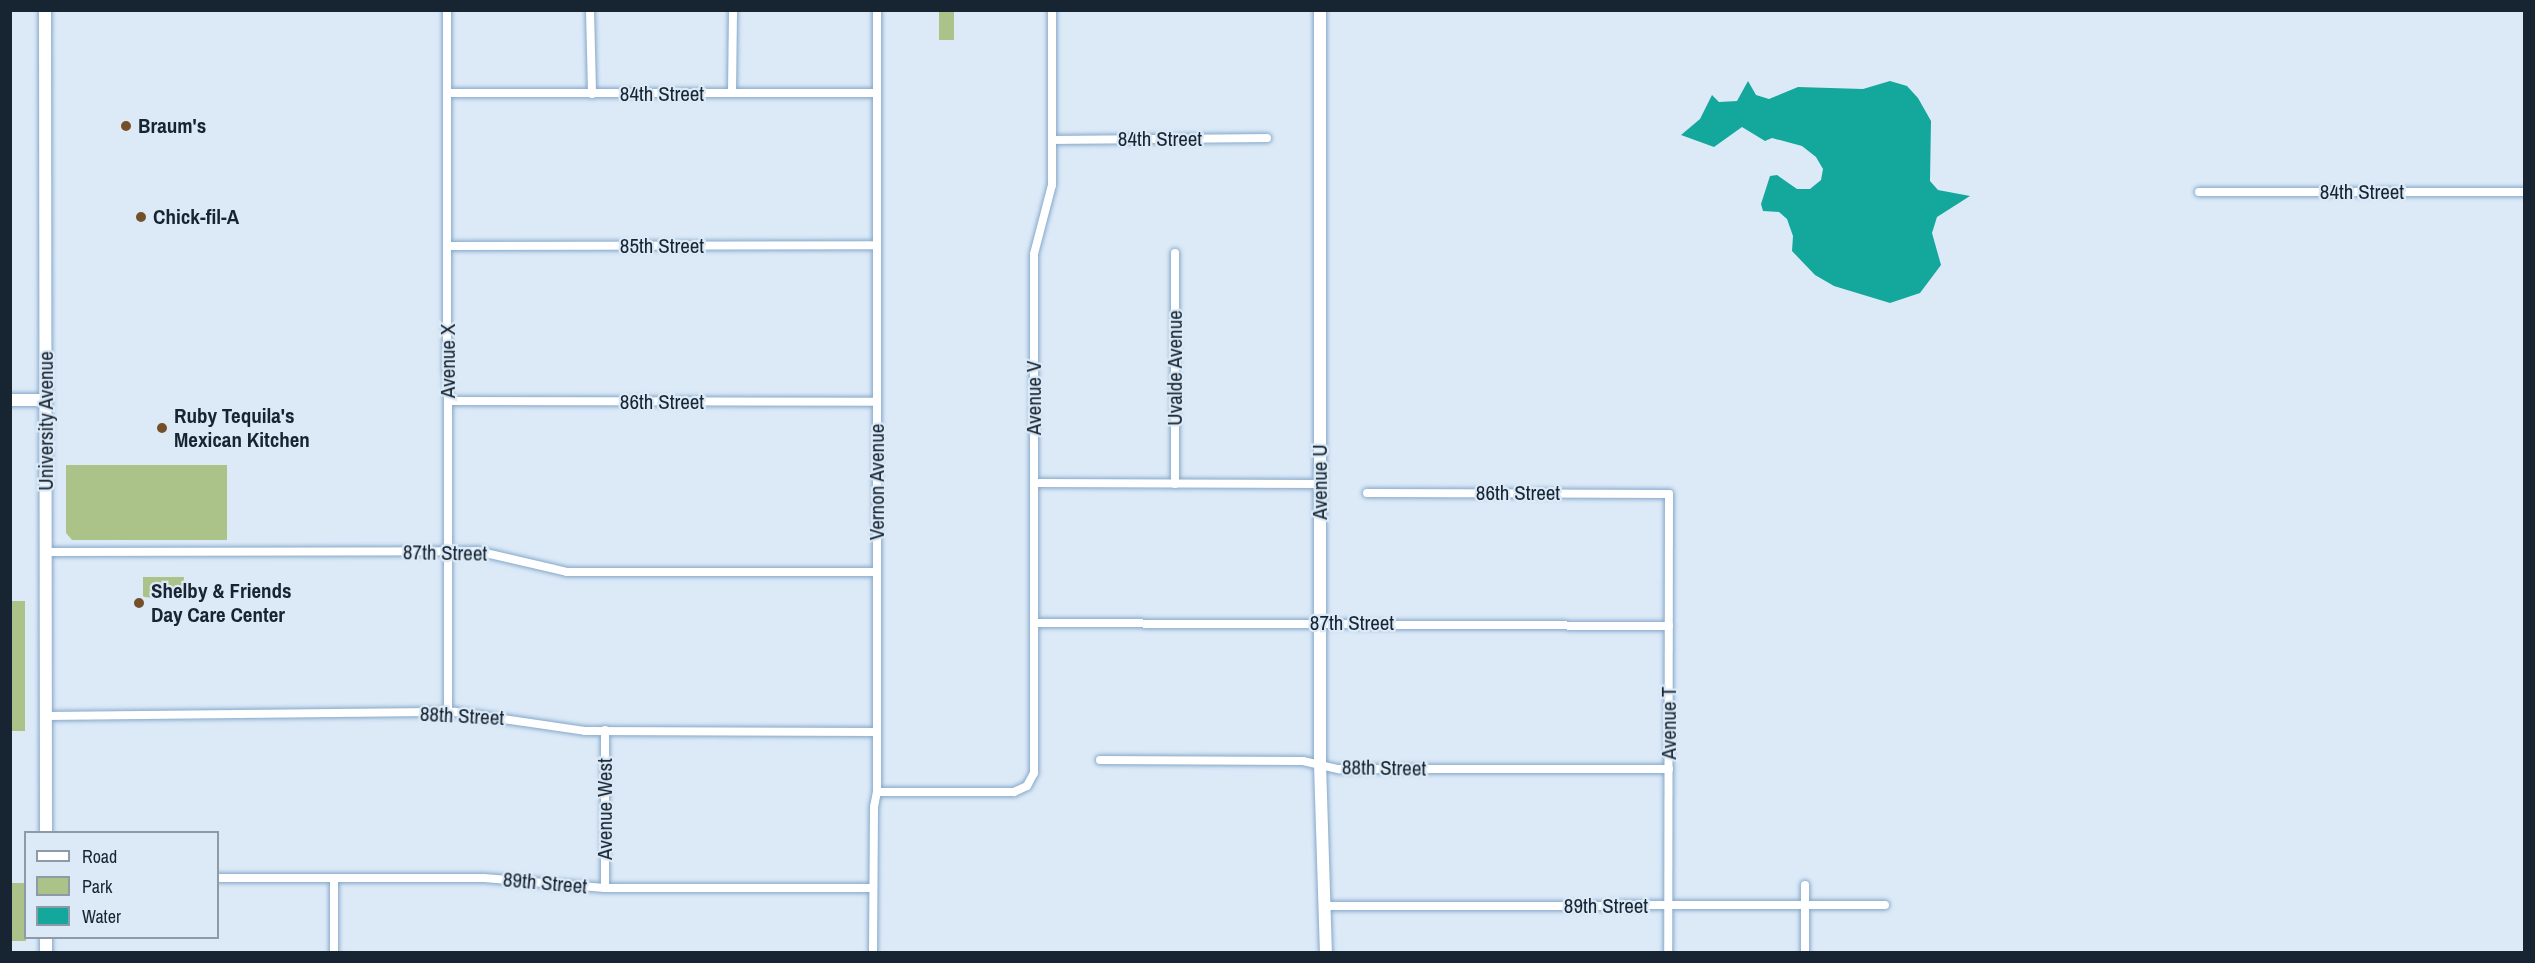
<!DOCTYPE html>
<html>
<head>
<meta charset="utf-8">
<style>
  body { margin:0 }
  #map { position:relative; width:2535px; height:963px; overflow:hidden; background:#dceaf8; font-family:"Archivo Narrow",sans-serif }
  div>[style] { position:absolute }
  .green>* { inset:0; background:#abc389 }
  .water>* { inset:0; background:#14a79b }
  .roads { filter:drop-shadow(0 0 2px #85a8c9) drop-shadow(0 0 2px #85a8c9) }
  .street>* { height:8px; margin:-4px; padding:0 4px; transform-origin:4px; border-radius:4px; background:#fff }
  .secondary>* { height:12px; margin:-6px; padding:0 6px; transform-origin:6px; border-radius:6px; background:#fff }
  .dots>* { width:16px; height:16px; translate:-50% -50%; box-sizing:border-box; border:3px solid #dceaf8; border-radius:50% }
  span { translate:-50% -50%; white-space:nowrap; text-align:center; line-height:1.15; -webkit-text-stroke:4.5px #dceaf8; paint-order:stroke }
  .street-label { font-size:21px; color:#172532 }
  .poi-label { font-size:21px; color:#172532; font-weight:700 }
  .left { translate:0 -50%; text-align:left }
  .frame { position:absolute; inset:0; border:12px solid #172532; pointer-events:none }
  .legend { position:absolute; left:24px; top:831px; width:195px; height:108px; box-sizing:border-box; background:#dceaf8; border:2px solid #8d9ba9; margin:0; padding:8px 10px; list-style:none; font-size:18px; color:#172532 }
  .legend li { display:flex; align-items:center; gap:12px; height:30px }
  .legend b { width:30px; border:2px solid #8d9ba9 }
</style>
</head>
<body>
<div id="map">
  <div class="green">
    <div style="clip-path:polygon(939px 11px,954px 11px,954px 40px,939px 40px)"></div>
    <div style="clip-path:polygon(66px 465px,227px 465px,227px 540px,72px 540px,66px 533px)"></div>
    <div style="clip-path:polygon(143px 577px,184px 577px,183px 599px,182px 589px,172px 590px,172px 599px,143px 597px)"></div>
    <div style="clip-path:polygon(11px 601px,25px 601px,25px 731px,11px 731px)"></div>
    <div style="clip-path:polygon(11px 883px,25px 883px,26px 941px,11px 941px)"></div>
  </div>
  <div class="water">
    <div style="clip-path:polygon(1748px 81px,1756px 95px,1769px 99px,1798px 87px,1863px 89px,1890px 81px,1907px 86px,1918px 98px,1931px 121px,1930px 181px,1938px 190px,1970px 196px,1937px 217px,1932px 233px,1941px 265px,1920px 293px,1890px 303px,1834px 286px,1815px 275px,1792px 251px,1793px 236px,1787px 219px,1779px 212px,1763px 211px,1761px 204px,1770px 176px,1777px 175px,1797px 189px,1810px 189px,1821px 180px,1823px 169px,1816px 157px,1802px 146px,1772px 138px,1765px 141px,1742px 127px,1714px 147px,1681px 135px,1700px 119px,1712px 95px,1719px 102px,1737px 101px)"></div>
  </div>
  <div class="roads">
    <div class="street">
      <div style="left:447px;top:10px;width:702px;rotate:89.92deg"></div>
      <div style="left:590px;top:10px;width:84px;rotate:88.6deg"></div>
      <div style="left:447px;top:93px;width:430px"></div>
      <div style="left:732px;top:93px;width:83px;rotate:-89.3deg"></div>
      <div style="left:1053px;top:140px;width:214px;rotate:-0.5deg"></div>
      <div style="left:2199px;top:192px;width:325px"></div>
      <div style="left:448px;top:246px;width:429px;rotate:-0.1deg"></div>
      <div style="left:1175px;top:253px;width:231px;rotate:90deg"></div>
      <div style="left:448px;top:401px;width:429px;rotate:0.1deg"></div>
      <div style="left:1034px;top:483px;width:286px;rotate:0.2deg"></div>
      <div style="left:1367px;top:493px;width:302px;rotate:0.2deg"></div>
      <div style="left:1669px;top:494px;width:458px;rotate:90.1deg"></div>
      <div style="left:46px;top:552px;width:431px;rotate:-0.1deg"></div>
      <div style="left:477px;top:551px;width:92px;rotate:13.1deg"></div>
      <div style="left:567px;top:572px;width:310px"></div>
      <div style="left:1034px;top:623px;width:635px;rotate:0.27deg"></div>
      <div style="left:46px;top:716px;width:409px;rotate:-0.6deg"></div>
      <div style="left:455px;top:712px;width:131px;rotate:8.3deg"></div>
      <div style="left:585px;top:731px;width:292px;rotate:0.2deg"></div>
      <div style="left:605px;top:730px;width:158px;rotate:90deg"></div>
      <div style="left:1100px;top:760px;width:203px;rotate:0.3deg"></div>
      <div style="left:1303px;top:761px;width:37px;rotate:13deg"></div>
      <div style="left:1339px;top:769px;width:330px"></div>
      <div style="left:877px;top:792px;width:137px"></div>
      <div style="left:1014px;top:792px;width:14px;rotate:-25deg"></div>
      <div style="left:1027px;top:786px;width:15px;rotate:-62deg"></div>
      <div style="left:1034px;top:773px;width:519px;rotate:-90deg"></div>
      <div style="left:1034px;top:254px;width:71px;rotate:-75.4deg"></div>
      <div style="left:1052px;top:185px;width:175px;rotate:-90deg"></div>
      <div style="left:218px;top:878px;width:266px"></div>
      <div style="left:484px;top:878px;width:121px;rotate:4.7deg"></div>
      <div style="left:605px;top:888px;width:268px"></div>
      <div style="left:334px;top:878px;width:74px;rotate:90deg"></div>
      <div style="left:1805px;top:885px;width:67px;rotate:90deg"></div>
      <div style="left:1327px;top:906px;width:558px;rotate:-0.1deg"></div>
      <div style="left:873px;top:952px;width:145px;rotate:-89.6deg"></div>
      <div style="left:874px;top:807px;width:15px;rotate:-79deg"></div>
      <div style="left:877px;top:792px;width:782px;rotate:-90deg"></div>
    </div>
    <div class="secondary">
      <div style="left:45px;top:10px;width:822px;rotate:89.93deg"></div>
      <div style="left:1320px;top:10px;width:754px;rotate:90deg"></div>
      <div style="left:1320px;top:764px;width:188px;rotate:88.2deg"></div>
      <div style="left:10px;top:400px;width:36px"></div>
      <div style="left:46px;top:938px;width:14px;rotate:90deg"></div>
    </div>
  </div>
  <div class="dots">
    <div style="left:126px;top:126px;background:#74502a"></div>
    <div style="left:141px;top:217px;background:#74502a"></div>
    <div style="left:162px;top:428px;background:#74502a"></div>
    <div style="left:139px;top:603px;background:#74502a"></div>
  </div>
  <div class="street-label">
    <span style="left:662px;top:94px">84th Street</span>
    <span style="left:1160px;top:139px">84th Street</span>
    <span style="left:2362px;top:192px">84th Street</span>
    <span style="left:662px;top:246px">85th Street</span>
    <span style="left:448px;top:361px;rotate:-90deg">Avenue X</span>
    <span style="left:1175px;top:368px;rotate:-90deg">Uvalde Avenue</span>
    <span style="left:1034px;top:398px;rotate:-90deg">Avenue V</span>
    <span style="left:662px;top:402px">86th Street</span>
    <span style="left:46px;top:421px;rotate:-90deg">University Avenue</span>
    <span style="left:877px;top:482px;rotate:-90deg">Vernon Avenue</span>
    <span style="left:1320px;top:482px;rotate:-90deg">Avenue U</span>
    <span style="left:1518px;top:493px">86th Street</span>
    <span style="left:445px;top:553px;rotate:1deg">87th Street</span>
    <span style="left:1352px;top:623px">87th Street</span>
    <span style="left:462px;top:716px;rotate:3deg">88th Street</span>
    <span style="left:1669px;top:723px;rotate:-90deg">Avenue T</span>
    <span style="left:1384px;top:768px;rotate:1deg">88th Street</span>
    <span style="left:605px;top:809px;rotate:-90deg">Avenue West</span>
    <span style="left:545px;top:883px;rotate:5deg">89th Street</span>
    <span style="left:1606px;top:906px">89th Street</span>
  </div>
  <div class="poi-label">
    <span class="left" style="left:138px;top:126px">Braum's</span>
    <span class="left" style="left:153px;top:217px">Chick-fil-A</span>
    <span class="left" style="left:174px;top:428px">Ruby Tequila's<br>Mexican Kitchen</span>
    <span class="left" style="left:151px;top:603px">Shelby &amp; Friends<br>Day Care Center</span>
  </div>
  <div class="frame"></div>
  <ul class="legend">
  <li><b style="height:8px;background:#fff"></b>Road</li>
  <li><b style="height:16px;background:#abc389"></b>Park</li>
  <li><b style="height:16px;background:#14a79b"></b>Water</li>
  </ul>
</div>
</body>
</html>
